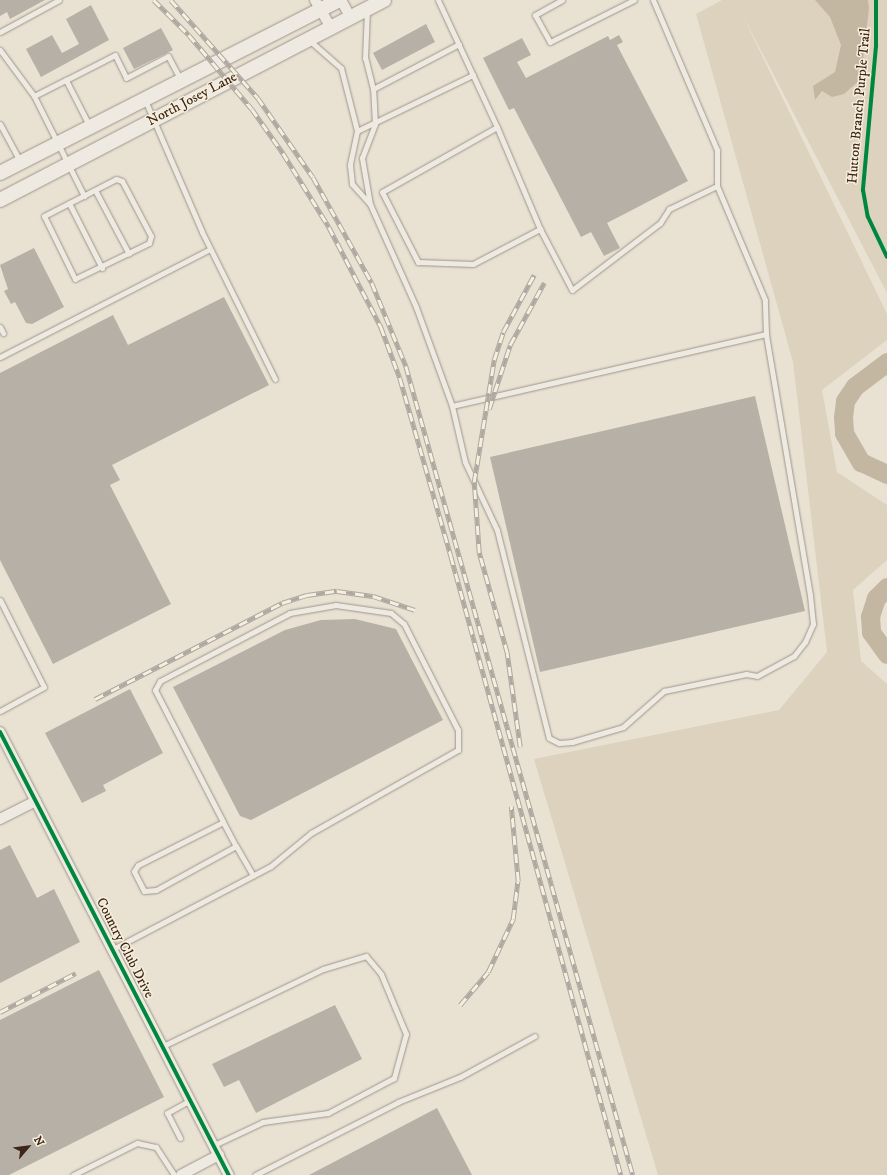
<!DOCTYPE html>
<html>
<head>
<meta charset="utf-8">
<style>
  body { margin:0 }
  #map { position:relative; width:887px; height:1175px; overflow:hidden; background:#e9e2d3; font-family:"IM FELL DW Pica",serif }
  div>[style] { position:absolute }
  .green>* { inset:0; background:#ddd2be }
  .water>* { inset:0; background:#c4b7a2 }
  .river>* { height:19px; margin:-9.5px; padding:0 9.5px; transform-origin:9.5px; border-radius:9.5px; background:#c4b7a2 }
  .building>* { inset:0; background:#b7b0a6 }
  .roads { filter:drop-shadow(0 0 1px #9d958b) drop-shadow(0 0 1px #9d958b) }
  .service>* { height:5px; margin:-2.5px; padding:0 2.5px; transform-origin:2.5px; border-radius:2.5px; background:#eeeae2 }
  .minor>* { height:10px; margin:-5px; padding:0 5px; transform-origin:5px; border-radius:5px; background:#eeeae2 }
  .secondary>* { height:14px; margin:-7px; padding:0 7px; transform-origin:7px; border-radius:7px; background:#eeeae2 }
  .rail>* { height:4.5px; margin-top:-2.25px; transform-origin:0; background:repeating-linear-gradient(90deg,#f7efdd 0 9px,#aea8a1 0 18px); box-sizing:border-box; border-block:1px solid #aea8a1 }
  .cycleway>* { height:4px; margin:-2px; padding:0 2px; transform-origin:2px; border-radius:2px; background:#00873e }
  span { translate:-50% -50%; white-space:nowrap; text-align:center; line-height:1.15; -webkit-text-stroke:3px #f7efdd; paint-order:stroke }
  .street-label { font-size:14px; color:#3d2517 }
  .north { position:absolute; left:8px; top:1127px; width:40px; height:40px; -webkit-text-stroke:3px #f7efdd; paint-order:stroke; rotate:62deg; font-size:11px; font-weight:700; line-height:16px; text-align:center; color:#3d2517 }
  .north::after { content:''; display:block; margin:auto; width:14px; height:18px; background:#3d2517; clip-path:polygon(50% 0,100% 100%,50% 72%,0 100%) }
</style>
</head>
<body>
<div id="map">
  <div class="green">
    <div style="clip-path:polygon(722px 0,887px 0,887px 293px,742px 14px,887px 314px,887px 340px,822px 390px,837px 472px,887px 505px,887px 560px,853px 590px,861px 661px,887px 684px,887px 1175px,658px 1175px,534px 759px,779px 710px,827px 652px,793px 362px,696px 14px)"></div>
  </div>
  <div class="water">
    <div style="clip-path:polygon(815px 0,868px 0,869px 8px,861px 79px,844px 94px,832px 97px,822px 91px,815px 100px,813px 86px,835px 72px,841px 45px,830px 17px)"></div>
  </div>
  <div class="river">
    <div style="left:887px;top:362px;width:40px;rotate:143deg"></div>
    <div style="left:855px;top:386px;width:18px;rotate:124deg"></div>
    <div style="left:845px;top:401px;width:16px;rotate:97deg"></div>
    <div style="left:843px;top:417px;width:16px;rotate:86deg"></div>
    <div style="left:844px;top:433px;width:34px;rotate:60deg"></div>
    <div style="left:861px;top:462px;width:29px;rotate:25deg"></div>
    <div style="left:887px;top:587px;width:16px;rotate:135deg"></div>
    <div style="left:876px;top:598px;width:19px;rotate:108deg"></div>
    <div style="left:870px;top:616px;width:16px;rotate:86deg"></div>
    <div style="left:871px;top:632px;width:27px;rotate:54deg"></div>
  </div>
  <div class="building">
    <div style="clip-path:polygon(0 0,45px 0,10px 19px,7px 12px,0 16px)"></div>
    <div style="clip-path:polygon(91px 5px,109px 40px,41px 77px,26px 49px,52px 35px,62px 53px,79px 44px,66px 19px)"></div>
    <div style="clip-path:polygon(426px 24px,435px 42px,382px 70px,373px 53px)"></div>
    <div style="clip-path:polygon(161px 28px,173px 50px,134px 69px,123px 48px)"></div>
    <div style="clip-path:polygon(619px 35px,623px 42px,617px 45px,688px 181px,607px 223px,620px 248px,604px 256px,591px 232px,581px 237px,514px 108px,509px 110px,483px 58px,522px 38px,531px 55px,517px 62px,526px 78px,608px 36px,610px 40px)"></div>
    <div style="clip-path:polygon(34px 248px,64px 307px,32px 324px,26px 323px,15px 302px,11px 304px,4px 291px,8px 289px,0 265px)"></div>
    <div style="clip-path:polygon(224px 297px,269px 385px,112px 465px,120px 480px,110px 485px,171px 604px,53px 664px,0 560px,0 373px,113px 315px,128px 345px)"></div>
    <div style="clip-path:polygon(755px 396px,805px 611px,540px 672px,490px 457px)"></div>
    <div style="clip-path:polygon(355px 619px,396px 629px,443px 720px,251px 820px,240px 816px,173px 687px,285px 630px,321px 620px)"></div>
    <div style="clip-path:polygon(130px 689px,163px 753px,103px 785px,106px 791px,82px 803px,45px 733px)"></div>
    <div style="clip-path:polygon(10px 845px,37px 898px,54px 889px,80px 942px,0 983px,0 850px)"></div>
    <div style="clip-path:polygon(99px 970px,164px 1097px,9px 1175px,0 1175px,0 1020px)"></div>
    <div style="clip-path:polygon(335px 1005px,362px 1059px,256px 1113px,239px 1080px,224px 1087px,212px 1064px)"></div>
    <div style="clip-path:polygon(437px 1108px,472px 1175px,309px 1175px)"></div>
  </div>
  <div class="roads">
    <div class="service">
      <div style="left:438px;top:0;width:140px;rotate:65.1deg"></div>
      <div style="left:497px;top:127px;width:132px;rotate:150.5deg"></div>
      <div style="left:382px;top:192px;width:79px;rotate:62.8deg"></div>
      <div style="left:418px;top:262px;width:55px;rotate:2.1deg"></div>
      <div style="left:473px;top:264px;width:76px;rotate:-27.6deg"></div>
      <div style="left:540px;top:229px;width:111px;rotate:-112.9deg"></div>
      <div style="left:562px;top:0;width:31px;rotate:151deg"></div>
      <div style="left:535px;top:15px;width:31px;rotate:61deg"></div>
      <div style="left:550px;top:42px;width:94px;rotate:-26.6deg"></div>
      <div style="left:0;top:32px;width:67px;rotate:-28.5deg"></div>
      <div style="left:309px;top:40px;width:43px;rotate:41.2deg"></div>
      <div style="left:341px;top:68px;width:65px;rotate:75.7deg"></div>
      <div style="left:357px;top:131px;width:35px;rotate:102deg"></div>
      <div style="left:350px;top:165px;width:19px;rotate:84deg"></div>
      <div style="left:352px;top:184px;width:27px;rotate:48deg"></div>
      <div style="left:370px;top:204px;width:47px;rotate:-99.9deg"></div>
      <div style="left:362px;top:158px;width:36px;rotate:-69deg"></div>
      <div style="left:375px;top:124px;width:35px;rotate:-93deg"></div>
      <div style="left:373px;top:89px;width:32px;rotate:-104deg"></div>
      <div style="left:365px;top:58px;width:48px;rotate:-87.6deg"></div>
      <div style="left:0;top:50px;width:57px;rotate:53.5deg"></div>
      <div style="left:34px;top:96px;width:112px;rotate:63.4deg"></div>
      <div style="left:373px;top:89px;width:97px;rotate:-27.6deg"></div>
      <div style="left:34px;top:96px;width:36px;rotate:-27deg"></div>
      <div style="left:145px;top:100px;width:144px;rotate:66.6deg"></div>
      <div style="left:202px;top:232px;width:164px;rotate:63.6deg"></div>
      <div style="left:0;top:124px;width:42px;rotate:61.6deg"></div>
      <div style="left:90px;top:127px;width:53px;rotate:-117.1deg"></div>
      <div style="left:66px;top:80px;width:55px;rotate:-27deg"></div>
      <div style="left:115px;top:55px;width:25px;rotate:64deg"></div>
      <div style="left:126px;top:78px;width:47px;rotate:-27.6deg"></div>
      <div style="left:168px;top:56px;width:27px;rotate:62deg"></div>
      <div style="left:357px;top:131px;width:129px;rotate:-25.8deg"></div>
      <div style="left:116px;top:179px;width:6px;rotate:18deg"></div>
      <div style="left:122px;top:181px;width:62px;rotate:62.2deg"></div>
      <div style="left:151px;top:236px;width:7px;rotate:106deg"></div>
      <div style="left:149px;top:243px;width:82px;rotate:154.1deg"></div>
      <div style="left:75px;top:279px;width:70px;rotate:-116.2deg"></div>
      <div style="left:44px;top:216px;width:81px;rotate:-27.2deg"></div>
      <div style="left:95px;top:190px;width:72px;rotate:62deg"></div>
      <div style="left:69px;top:203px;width:73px;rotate:63.1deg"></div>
      <div style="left:370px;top:204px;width:113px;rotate:65.9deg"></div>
      <div style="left:416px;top:307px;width:105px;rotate:70deg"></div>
      <div style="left:452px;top:406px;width:322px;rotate:-12.9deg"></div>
      <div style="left:766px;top:334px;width:34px;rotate:-92deg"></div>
      <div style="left:765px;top:300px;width:124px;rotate:-112.8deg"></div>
      <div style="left:540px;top:229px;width:69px;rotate:62.3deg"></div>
      <div style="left:572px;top:290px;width:111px;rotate:-37.3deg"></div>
      <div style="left:660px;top:223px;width:17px;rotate:-57deg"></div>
      <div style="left:669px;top:209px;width:53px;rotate:-25.6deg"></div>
      <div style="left:717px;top:186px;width:36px;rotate:-90deg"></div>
      <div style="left:717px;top:150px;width:163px;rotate:-113.1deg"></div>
      <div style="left:0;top:327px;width:7px;rotate:63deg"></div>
      <div style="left:0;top:357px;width:236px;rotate:-27.2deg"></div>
      <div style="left:452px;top:406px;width:57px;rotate:76.9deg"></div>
      <div style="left:465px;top:462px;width:75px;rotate:64.8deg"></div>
      <div style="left:497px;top:530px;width:214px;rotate:76deg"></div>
      <div style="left:549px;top:738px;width:11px;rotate:27deg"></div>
      <div style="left:559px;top:743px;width:13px;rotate:-4deg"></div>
      <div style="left:572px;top:742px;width:53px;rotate:-16.4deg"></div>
      <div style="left:623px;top:727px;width:55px;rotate:-41.3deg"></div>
      <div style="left:664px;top:691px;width:84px;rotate:-11.7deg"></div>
      <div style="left:746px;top:674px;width:11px;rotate:10deg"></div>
      <div style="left:757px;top:676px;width:42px;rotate:-28.4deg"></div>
      <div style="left:794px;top:656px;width:18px;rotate:-52deg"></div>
      <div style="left:805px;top:642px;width:20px;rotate:-66deg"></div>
      <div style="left:813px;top:624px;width:29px;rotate:-96deg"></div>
      <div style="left:810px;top:595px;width:265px;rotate:-99.6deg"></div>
      <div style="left:0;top:600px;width:97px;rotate:63.2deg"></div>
      <div style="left:44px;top:687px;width:50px;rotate:151.4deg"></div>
      <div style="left:236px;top:846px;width:91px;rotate:151.2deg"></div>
      <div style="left:156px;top:890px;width:12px;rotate:175deg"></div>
      <div style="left:144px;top:891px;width:22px;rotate:-117deg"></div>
      <div style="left:134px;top:871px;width:7px;rotate:-56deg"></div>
      <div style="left:138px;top:865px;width:95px;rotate:-26.8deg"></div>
      <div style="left:223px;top:822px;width:27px;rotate:62deg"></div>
      <div style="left:236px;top:846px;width:34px;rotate:60deg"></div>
      <div style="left:113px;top:949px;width:178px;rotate:-27.7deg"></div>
      <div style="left:271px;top:866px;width:52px;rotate:-39.5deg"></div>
      <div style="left:311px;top:833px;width:169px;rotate:-29.5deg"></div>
      <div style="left:458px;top:750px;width:20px;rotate:-90deg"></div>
      <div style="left:458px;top:730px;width:119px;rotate:-117deg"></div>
      <div style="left:404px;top:624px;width:17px;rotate:-140deg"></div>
      <div style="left:391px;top:613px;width:56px;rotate:-171.7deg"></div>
      <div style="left:336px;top:605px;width:47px;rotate:170.1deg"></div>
      <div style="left:290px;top:613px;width:147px;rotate:152.4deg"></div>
      <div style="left:160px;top:681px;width:10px;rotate:119deg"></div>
      <div style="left:155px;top:690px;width:148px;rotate:62.7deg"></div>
      <div style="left:163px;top:1046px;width:178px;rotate:-25.7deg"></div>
      <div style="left:323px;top:969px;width:45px;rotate:-16.8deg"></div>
      <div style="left:366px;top:956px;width:23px;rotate:50deg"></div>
      <div style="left:381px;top:974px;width:65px;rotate:67.4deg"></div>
      <div style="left:406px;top:1034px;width:46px;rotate:105.3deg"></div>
      <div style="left:394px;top:1078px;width:75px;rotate:152.1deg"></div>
      <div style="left:328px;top:1113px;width:66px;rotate:172.1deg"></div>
      <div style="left:263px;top:1122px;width:54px;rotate:154.9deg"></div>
      <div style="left:180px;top:1138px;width:28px;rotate:-117deg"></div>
      <div style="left:167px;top:1113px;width:26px;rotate:-29deg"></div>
      <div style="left:73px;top:1175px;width:72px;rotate:-26.6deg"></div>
      <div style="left:137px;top:1143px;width:19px;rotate:12deg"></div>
      <div style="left:156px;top:1147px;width:33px;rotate:57deg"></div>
      <div style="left:255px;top:1175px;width:161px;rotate:-27deg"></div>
      <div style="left:398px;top:1102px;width:67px;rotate:-22deg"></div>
      <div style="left:460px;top:1077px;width:85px;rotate:-28.7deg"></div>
    </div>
    <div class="minor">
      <div style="left:315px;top:0;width:32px;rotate:60deg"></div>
      <div style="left:341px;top:0;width:21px;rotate:61deg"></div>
      <div style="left:0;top:732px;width:499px;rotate:62.7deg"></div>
      <div style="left:0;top:819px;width:40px;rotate:-26.6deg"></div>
      <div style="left:181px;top:1175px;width:43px;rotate:-27.8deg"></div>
    </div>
    <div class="secondary">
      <div style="left:0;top:173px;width:381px;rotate:-27deg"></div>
      <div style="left:0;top:200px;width:433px;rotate:-27.5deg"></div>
    </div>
  </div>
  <div class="rail">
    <div style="left:154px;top:0;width:49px;rotate:45deg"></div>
    <div style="left:189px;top:35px;width:97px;rotate:49.6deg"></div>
    <div style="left:252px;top:109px;width:54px;rotate:54.8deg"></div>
    <div style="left:283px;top:153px;width:87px;rotate:58.1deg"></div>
    <div style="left:329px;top:227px;width:113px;rotate:62.5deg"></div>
    <div style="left:381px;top:327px;width:54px;rotate:69.6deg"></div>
    <div style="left:400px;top:378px;width:185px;rotate:74deg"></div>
    <div style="left:451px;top:556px;width:642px;rotate:74.64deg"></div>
    <div style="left:171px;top:0;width:131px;rotate:48.4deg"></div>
    <div style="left:258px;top:98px;width:96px;rotate:55.2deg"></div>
    <div style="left:313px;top:177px;width:121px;rotate:60.9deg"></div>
    <div style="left:372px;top:283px;width:90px;rotate:67.7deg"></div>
    <div style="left:406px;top:366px;width:840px;rotate:74.33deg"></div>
    <div style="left:489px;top:409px;width:67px;rotate:-71.8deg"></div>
    <div style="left:510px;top:345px;width:71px;rotate:-61.3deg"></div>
    <div style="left:95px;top:699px;width:210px;rotate:-27.2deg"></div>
    <div style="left:282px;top:603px;width:26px;rotate:-18deg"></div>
    <div style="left:307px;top:595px;width:30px;rotate:-8deg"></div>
    <div style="left:337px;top:591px;width:36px;rotate:8deg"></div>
    <div style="left:373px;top:596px;width:44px;rotate:18.4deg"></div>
    <div style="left:520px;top:747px;width:95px;rotate:-97.9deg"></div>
    <div style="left:507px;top:653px;width:104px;rotate:-105.6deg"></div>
    <div style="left:479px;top:553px;width:71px;rotate:-94deg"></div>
    <div style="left:474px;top:482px;width:124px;rotate:-80.7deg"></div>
    <div style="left:494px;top:360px;width:29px;rotate:-72deg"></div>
    <div style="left:503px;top:332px;width:65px;rotate:-61.5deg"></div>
    <div style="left:460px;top:1005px;width:43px;rotate:-49.7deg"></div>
    <div style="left:488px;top:972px;width:59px;rotate:-64.7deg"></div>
    <div style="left:513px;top:919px;width:38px;rotate:-83deg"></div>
    <div style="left:518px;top:881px;width:75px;rotate:-95.3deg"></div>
    <div style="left:0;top:1012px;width:85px;rotate:-27.2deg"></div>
  </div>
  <div class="cycleway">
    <div style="left:876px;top:0;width:46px;rotate:90deg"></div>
    <div style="left:876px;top:46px;width:145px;rotate:95.2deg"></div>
    <div style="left:863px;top:190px;width:27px;rotate:80deg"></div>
    <div style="left:868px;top:217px;width:44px;rotate:64.6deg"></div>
    <div style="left:0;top:732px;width:499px;rotate:62.7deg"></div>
  </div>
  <div class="street-label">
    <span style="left:192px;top:99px;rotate:-28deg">North Josey Lane</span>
    <span style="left:859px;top:106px;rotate:-85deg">Hutton Branch Purple Trail</span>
    <span style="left:125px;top:948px;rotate:63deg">Country Club Drive</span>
  </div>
  <div class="north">N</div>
</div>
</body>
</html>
